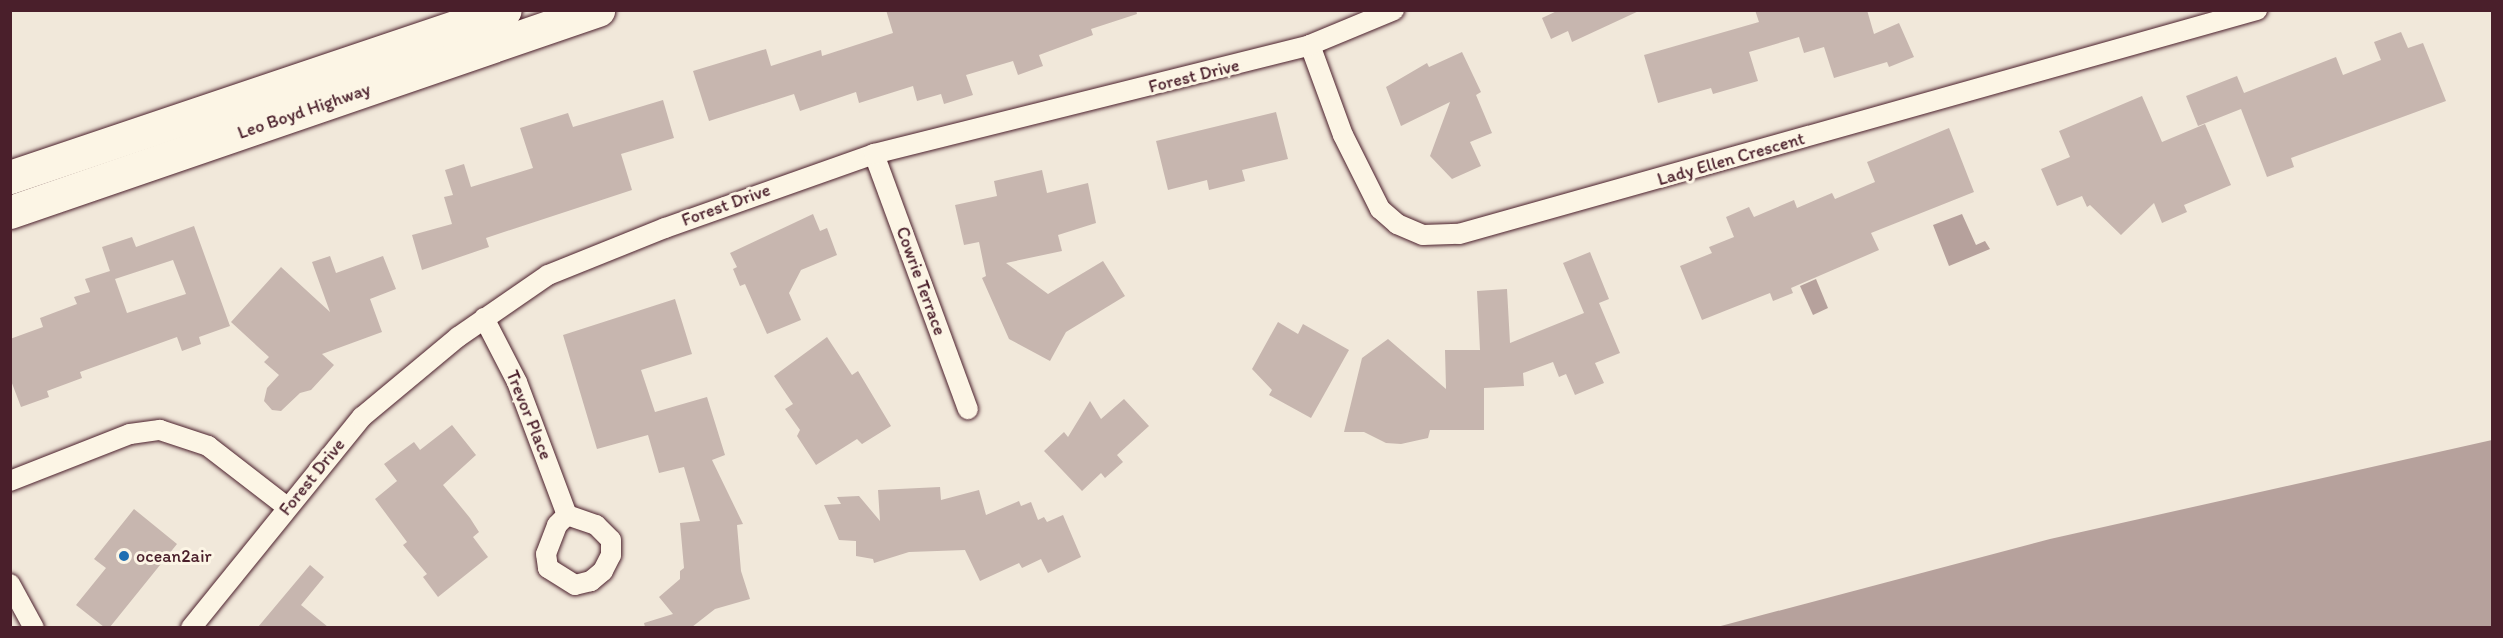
<!DOCTYPE html>
<html>
<head>
<meta charset="utf-8">
<style>
  body { margin:0 }
  #map { position:relative; width:2503px; height:638px; overflow:hidden; background:#f1e8da; font-family:Itim,sans-serif }
  div>[style] { position:absolute }
  .water>* { inset:0; background:#b6a19c }
  .building>* { inset:0; background:#c7b6af }
  .roads { filter:drop-shadow(0 0 2px #4a1f2b) drop-shadow(0 0 2px #4a1f2b) }
  .minor>* { height:20px; margin:-10px; padding:0 10px; transform-origin:10px; border-radius:10px; background:#fcf5e5 }
  .motorway>* { height:33px; margin:-16.5px; padding:0 16.5px; transform-origin:16.5px; border-radius:16.5px; background:#fcf5e5 }
  .dots>* { width:16px; height:16px; translate:-50% -50%; box-sizing:border-box; border:3px solid #fcf5e5; border-radius:50% }
  span { translate:-50% -50%; white-space:nowrap; text-align:center; line-height:1.15; -webkit-text-stroke:6px #fcf5e5; paint-order:stroke }
  .street-label { font-size:18px; color:#4a1f2b }
  .poi-label { font-size:18px; color:#4a1f2b }
  .left { translate:0 -50%; text-align:left }
  .frame { position:absolute; inset:0; border:12px solid #4a1f2b; pointer-events:none }
</style>
</head>
<body>
<div id="map">
  <div class="water">
    <div style="clip-path:polygon(1962px 214px,1976px 245px,1985px 241px,1990px 249px,1949px 266px,1933px 225px)"></div>
    <div style="clip-path:polygon(1816px 279px,1828px 308px,1813px 315px,1800px 286px)"></div>
    <div style="clip-path:polygon(2492px 440px,2492px 627px,1717px 627px,2050px 539px)"></div>
  </div>
  <div class="building">
    <div style="clip-path:polygon(886px 10px,1136px 10px,1137px 14px,1091px 29px,1093px 35px,1039px 55px,1043px 66px,1018px 75px,1013px 61px,966px 75px,973px 95px,944px 104px,941px 94px,917px 101px,913px 86px,859px 103px,856px 92px,800px 111px,794px 94px,709px 121px,693px 71px,766px 49px,771px 66px,821px 50px,822px 56px,893px 33px)"></div>
    <div style="clip-path:polygon(1559px 10px,1641px 10px,1572px 42px,1568px 31px,1551px 39px,1542px 18px)"></div>
    <div style="clip-path:polygon(1755px 10px,1867px 10px,1874px 34px,1899px 23px,1914px 57px,1889px 67px,1887px 62px,1834px 78px,1824px 47px,1804px 53px,1799px 37px,1749px 52px,1758px 81px,1713px 94px,1711px 88px,1658px 103px,1644px 55px,1759px 22px)"></div>
    <div style="clip-path:polygon(2401px 32px,2408px 48px,2423px 43px,2446px 101px,2291px 158px,2294px 167px,2267px 177px,2241px 109px,2198px 126px,2186px 96px,2237px 76px,2244px 93px,2336px 57px,2343px 75px,2381px 60px,2374px 42px)"></div>
    <div style="clip-path:polygon(1462px 52px,1481px 92px,1476px 95px,1492px 133px,1470px 142px,1481px 166px,1452px 179px,1430px 156px,1450px 102px,1401px 126px,1386px 87px,1427px 63px,1429px 67px)"></div>
    <div style="clip-path:polygon(2142px 96px,2162px 142px,2205px 124px,2231px 185px,2184px 205px,2187px 212px,2162px 223px,2154px 203px,2121px 235px,2090px 205px,2087px 207px,2082px 196px,2057px 206px,2041px 169px,2070px 157px,2059px 131px)"></div>
    <div style="clip-path:polygon(663px 100px,674px 138px,621px 154px,632px 190px,486px 238px,489px 247px,422px 270px,412px 235px,452px 224px,444px 197px,453px 195px,445px 170px,464px 164px,471px 187px,533px 168px,520px 128px,568px 113px,573px 127px)"></div>
    <div style="clip-path:polygon(1276px 112px,1288px 159px,1242px 170px,1245px 181px,1209px 190px,1207px 180px,1168px 190px,1156px 141px)"></div>
    <div style="clip-path:polygon(1949px 128px,1974px 192px,1871px 233px,1879px 250px,1791px 288px,1793px 293px,1773px 301px,1770px 293px,1702px 320px,1680px 266px,1712px 253px,1709px 247px,1734px 237px,1726px 217px,1749px 207px,1754px 217px,1794px 200px,1797px 208px,1832px 193px,1835px 199px,1875px 182px,1867px 162px)"></div>
    <div style="clip-path:polygon(1042px 170px,1047px 193px,1088px 183px,1096px 223px,1058px 235px,1062px 251px,1006px 263px,1048px 294px,1103px 261px,1125px 296px,1066px 332px,1050px 361px,1009px 339px,982px 278px,986px 276px,979px 242px,964px 245px,955px 205px,997px 196px,994px 181px)"></div>
    <div style="clip-path:polygon(813px 214px,820px 231px,827px 228px,837px 255px,801px 270px,789px 293px,801px 320px,767px 334px,745px 284px,740px 286px,733px 269px,737px 267px,730px 253px)"></div>
    <div style="clip-path:polygon(evenodd,194px 226px,230px 326px,199px 337px,201px 344px,182px 351px,177px 337px,80px 372px,82px 378px,47px 391px,49px 397px,21px 407px,10px 378px,10px 339px,43px 327px,40px 318px,77px 304px,74px 297px,90px 292px,85px 279px,110px 271px,102px 247px,132px 237px,136px 247px,194px 226px,173px 260px,186px 294px,127px 313px,115px 279px,173px 260px)"></div>
    <div style="clip-path:polygon(1590px 252px,1609px 299px,1599px 303px,1620px 353px,1595px 363px,1604px 383px,1575px 395px,1566px 374px,1559px 377px,1553px 362px,1523px 373px,1524px 386px,1484px 388px,1484px 430px,1430px 430px,1428px 438px,1401px 444px,1386px 443px,1364px 432px,1344px 432px,1362px 358px,1388px 339px,1446px 389px,1445px 350px,1480px 350px,1477px 291px,1507px 289px,1510px 343px,1584px 313px,1563px 263px)"></div>
    <div style="clip-path:polygon(330px 256px,336px 273px,383px 256px,396px 289px,370px 299px,382px 332px,322px 354px,334px 365px,311px 390px,300px 393px,281px 411px,272px 410px,264px 401px,267px 388px,279px 375px,264px 362px,269px 357px,231px 322px,281px 267px,330px 312px,312px 262px)"></div>
    <div style="clip-path:polygon(675px 299px,692px 354px,641px 370px,655px 412px,707px 397px,725px 455px,712px 460px,743px 524px,737px 525px,741px 571px,750px 599px,715px 609px,692px 627px,645px 627px,644px 623px,673px 614px,659px 597px,680px 579px,680px 571px,684px 568px,680px 523px,700px 521px,684px 467px,659px 473px,648px 435px,597px 449px,563px 335px)"></div>
    <div style="clip-path:polygon(1278px 322px,1298px 334px,1303px 324px,1349px 350px,1311px 418px,1269px 395px,1272px 390px,1252px 369px)"></div>
    <div style="clip-path:polygon(827px 337px,852px 375px,858px 371px,891px 426px,862px 444px,857px 439px,816px 465px,797px 436px,800px 430px,785px 409px,793px 404px,774px 376px)"></div>
    <div style="clip-path:polygon(1124px 399px,1149px 426px,1117px 455px,1123px 462px,1105px 478px,1101px 473px,1082px 491px,1044px 451px,1064px 432px,1068px 437px,1090px 401px,1101px 419px)"></div>
    <div style="clip-path:polygon(452px 425px,476px 455px,443px 485px,470px 518px,479px 532px,473px 537px,488px 557px,438px 597px,423px 577px,427px 574px,403px 545px,407px 542px,375px 499px,397px 481px,384px 464px,414px 442px,420px 450px)"></div>
    <div style="clip-path:polygon(940px 487px,941px 500px,979px 490px,986px 515px,1019px 501px,1021px 506px,1031px 502px,1038px 520px,1044px 517px,1047px 522px,1063px 515px,1081px 557px,1048px 573px,1041px 559px,1022px 568px,1019px 563px,980px 581px,965px 550px,909px 552px,874px 563px,873px 559px,856px 556px,856px 541px,839px 540px,824px 505px,841px 504px,837px 497px,859px 496px,880px 521px,878px 490px)"></div>
    <div style="clip-path:polygon(134px 509px,177px 544px,110px 627px,104px 627px,76px 605px,106px 568px,94px 559px)"></div>
    <div style="clip-path:polygon(310px 565px,324px 577px,301px 605px,328px 627px,258px 627px)"></div>
  </div>
  <div class="roads">
    <div class="minor">
      <div style="left:1310px;top:45px;width:96px;rotate:69.9deg"></div>
      <div style="left:1343px;top:135px;width:83px;rotate:63.4deg"></div>
      <div style="left:1380px;top:209px;width:23px;rotate:41deg"></div>
      <div style="left:1397px;top:224px;width:28px;rotate:23deg"></div>
      <div style="left:1423px;top:235px;width:36px;rotate:-2deg"></div>
      <div style="left:1459px;top:234px;width:829px;rotate:-15.68deg"></div>
      <div style="left:874px;top:154px;width:272px;rotate:69.8deg"></div>
      <div style="left:484px;top:318px;width:72px;rotate:62.7deg"></div>
      <div style="left:517px;top:382px;width:142px;rotate:69.4deg"></div>
      <div style="left:567px;top:515px;width:31px;rotate:19deg"></div>
      <div style="left:596px;top:525px;width:21px;rotate:45deg"></div>
      <div style="left:611px;top:540px;width:15px;rotate:90deg"></div>
      <div style="left:611px;top:555px;width:18px;rotate:117deg"></div>
      <div style="left:603px;top:571px;width:16px;rotate:140deg"></div>
      <div style="left:591px;top:581px;width:16px;rotate:166deg"></div>
      <div style="left:575px;top:585px;width:32px;rotate:-148deg"></div>
      <div style="left:548px;top:568px;width:14px;rotate:-98deg"></div>
      <div style="left:546px;top:554px;width:31px;rotate:-69deg"></div>
      <div style="left:557px;top:525px;width:14px;rotate:-45deg"></div>
      <div style="left:10px;top:481px;width:129px;rotate:-21.4deg"></div>
      <div style="left:130px;top:434px;width:30px;rotate:-8deg"></div>
      <div style="left:160px;top:430px;width:51px;rotate:18.4deg"></div>
      <div style="left:208px;top:446px;width:100px;rotate:37.7deg"></div>
      <div style="left:10px;top:584px;width:50px;rotate:61.4deg"></div>
      <div style="left:191px;top:628px;width:272px;rotate:-51deg"></div>
      <div style="left:362px;top:417px;width:125px;rotate:-39.8deg"></div>
      <div style="left:458px;top:337px;width:109px;rotate:-34.6deg"></div>
      <div style="left:548px;top:275px;width:126px;rotate:-21.9deg"></div>
      <div style="left:665px;top:228px;width:222px;rotate:-19.5deg"></div>
      <div style="left:874px;top:154px;width:449px;rotate:-14deg"></div>
      <div style="left:1310px;top:45px;width:91px;rotate:-22.6deg"></div>
    </div>
    <div class="motorway">
      <div style="left:10px;top:177px;width:522px;rotate:-18.64deg"></div>
      <div style="left:10px;top:212px;width:622px;rotate:-18.96deg"></div>
    </div>
  </div>
  <div class="dots">
    <div style="left:124px;top:556px;background:#1f6fb2"></div>
  </div>
  <div class="street-label">
    <span style="left:1194px;top:76px;rotate:-14deg">Forest Drive</span>
    <span style="left:304px;top:111px;rotate:-19deg">Leo Boyd Highway</span>
    <span style="left:1731px;top:159px;rotate:-16deg">Lady Ellen Crescent</span>
    <span style="left:726px;top:205px;rotate:-20deg">Forest Drive</span>
    <span style="left:921px;top:281px;rotate:70deg">Cowrie Terrace</span>
    <span style="left:529px;top:415px;rotate:68deg">Trevor Place</span>
    <span style="left:312px;top:477px;rotate:-51deg">Forest Drive</span>
  </div>
  <div class="poi-label">
    <span class="left" style="left:136px;top:556px">ocean2air</span>
  </div>
  <div class="frame"></div>
</div>
</body>
</html>
